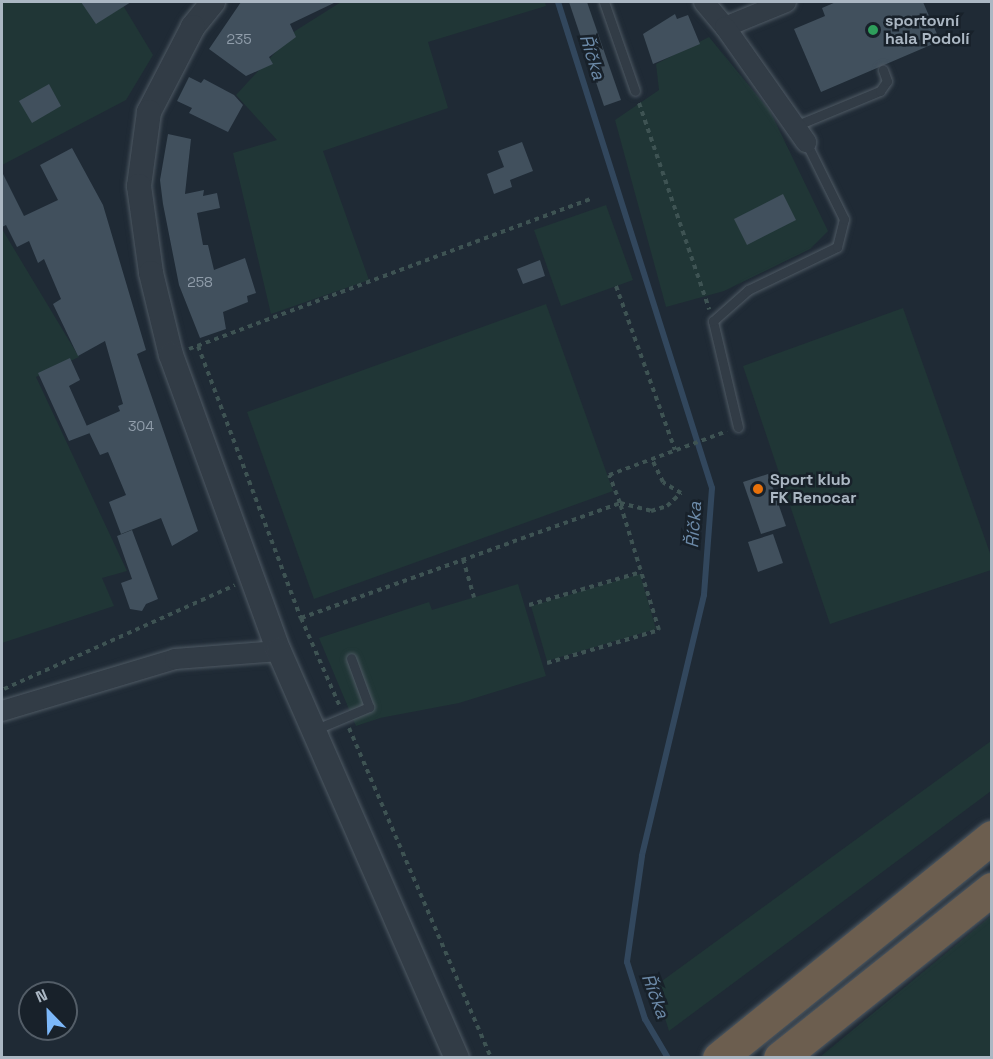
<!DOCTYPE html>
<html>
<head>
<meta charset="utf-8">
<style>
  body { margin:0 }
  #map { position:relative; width:993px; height:1059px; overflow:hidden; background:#1f2a35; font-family:"Space Grotesk",sans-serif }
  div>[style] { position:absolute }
  .green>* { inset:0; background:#203636 }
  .stream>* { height:6px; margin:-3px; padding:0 3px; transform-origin:3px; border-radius:3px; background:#32475d }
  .building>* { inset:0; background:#41505d }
  .path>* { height:4px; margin-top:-2px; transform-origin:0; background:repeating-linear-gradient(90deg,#3e5353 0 4.5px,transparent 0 9px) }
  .roads { filter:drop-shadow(0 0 2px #4f5a64) drop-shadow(0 0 2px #4f5a64) }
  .service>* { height:9px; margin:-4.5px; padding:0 4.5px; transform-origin:4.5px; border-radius:4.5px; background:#323c46 }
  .minor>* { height:20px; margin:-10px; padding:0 10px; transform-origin:10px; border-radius:10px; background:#323c46 }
  .tertiary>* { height:24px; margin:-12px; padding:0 12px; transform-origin:12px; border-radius:12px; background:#323c46 }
  .motorway>* { height:33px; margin:-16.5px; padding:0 16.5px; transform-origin:16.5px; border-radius:16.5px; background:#6c5e4f }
  .dots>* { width:16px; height:16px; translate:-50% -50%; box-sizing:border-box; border:3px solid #18212a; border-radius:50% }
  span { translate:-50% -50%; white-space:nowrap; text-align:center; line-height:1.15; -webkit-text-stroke:5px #18212a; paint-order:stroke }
  .number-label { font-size:14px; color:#909daa }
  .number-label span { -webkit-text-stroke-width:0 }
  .poi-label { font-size:16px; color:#abb7c3; font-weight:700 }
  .left { translate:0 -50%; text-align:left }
  .water-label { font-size:18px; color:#6c8aa8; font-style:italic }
  .frame { position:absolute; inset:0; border:3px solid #abb7c3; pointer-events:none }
  .north { position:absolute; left:18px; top:981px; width:60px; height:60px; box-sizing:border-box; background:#18212a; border:2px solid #535d67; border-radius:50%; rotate:337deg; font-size:16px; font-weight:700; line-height:24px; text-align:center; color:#abb7c3 }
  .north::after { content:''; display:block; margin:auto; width:21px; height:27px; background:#7cb7f8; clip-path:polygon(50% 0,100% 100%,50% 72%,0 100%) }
</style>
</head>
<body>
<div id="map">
  <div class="green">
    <div style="clip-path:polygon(2px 2px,121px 2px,153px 55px,126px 100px,2px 165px)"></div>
    <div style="clip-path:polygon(341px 2px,545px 2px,546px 6px,428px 42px,448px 108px,323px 151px,369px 280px,271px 314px,233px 153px,277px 140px,236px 95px,295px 31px)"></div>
    <div style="clip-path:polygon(709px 37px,770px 111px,828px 231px,810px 249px,724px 291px,666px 307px,615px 120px,659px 90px,656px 64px)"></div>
    <div style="clip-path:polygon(606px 205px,633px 280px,561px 306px,534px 230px)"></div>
    <div style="clip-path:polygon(2px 229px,79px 357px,36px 377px,127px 571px,102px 578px,114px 606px,2px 643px)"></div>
    <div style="clip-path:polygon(546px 304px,613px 491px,314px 599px,247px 412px)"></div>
    <div style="clip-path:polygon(903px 308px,991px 556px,991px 570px,830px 624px,743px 366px)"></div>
    <div style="clip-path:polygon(640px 574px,656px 629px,547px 661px,531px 606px)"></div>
    <div style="clip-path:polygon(518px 584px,546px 676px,459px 703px,380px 718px,356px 726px,319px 638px,429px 602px,432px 610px)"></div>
    <div style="clip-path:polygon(991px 741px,991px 791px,669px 1031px,655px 986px)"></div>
    <div style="clip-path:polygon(991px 916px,991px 1057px,820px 1057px)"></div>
  </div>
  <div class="stream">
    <div style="left:558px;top:2px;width:510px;rotate:72.42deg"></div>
    <div style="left:712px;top:488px;width:107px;rotate:94.3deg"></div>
    <div style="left:704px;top:595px;width:268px;rotate:103.4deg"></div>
    <div style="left:642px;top:856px;width:107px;rotate:98.1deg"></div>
    <div style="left:627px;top:962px;width:60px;rotate:72.5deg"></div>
    <div style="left:645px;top:1019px;width:45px;rotate:59.5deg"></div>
  </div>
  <div class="building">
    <div style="clip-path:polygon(81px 2px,131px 2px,96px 24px)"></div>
    <div style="clip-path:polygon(241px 2px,336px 2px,290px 24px,296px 37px,269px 57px,273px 64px,246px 76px,209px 49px)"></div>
    <div style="clip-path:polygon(569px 2px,587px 2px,621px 100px,604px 106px)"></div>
    <div style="clip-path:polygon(836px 2px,923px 2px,940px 41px,821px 92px,794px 29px,825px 16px,822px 8px)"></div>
    <div style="clip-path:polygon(675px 14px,677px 19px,688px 15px,700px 44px,653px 64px,643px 34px)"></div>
    <div style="clip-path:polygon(189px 77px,201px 83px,204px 79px,234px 95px,243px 105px,228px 132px,189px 113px,192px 108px,177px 101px)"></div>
    <div style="clip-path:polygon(49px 84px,61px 106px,32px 123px,19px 101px)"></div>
    <div style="clip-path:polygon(168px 134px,191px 139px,185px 194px,204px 190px,203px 196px,217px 193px,220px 208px,197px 213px,203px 245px,208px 245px,214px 270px,245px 258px,256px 293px,247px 296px,248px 302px,223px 312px,226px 329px,200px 338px,179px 285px,163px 204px,160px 180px)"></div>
    <div style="clip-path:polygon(522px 142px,533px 171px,510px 180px,512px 187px,494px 194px,487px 174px,504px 167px,498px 151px)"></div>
    <div style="clip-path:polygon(72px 148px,103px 205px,146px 350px,137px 354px,198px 531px,172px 546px,161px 518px,121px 534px,109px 502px,126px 495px,108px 452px,100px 455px,86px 426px,120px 411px,118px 406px,123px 404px,105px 341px,78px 356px,53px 304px,61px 299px,44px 259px,38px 263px,29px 241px,17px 247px,6px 225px,2px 227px,2px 172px,24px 216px,58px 200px,40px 165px)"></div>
    <div style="clip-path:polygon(783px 194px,796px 220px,747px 245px,734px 219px)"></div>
    <div style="clip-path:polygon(540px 260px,545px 276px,523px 284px,517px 269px)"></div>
    <div style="clip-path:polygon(70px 358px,80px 380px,69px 386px,90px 433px,69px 441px,38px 373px)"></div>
    <div style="clip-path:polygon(768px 474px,786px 526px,761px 534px,743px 482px)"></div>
    <div style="clip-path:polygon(132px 530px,158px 599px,146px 604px,142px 611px,130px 609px,121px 583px,132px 579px,117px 536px)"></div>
    <div style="clip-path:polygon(773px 534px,783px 563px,758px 572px,748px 542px)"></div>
  </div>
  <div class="path">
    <div style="left:639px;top:103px;width:218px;rotate:71.2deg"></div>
    <div style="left:616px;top:286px;width:174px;rotate:70.2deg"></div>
    <div style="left:198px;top:346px;width:291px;rotate:69.3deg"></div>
    <div style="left:301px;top:618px;width:97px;rotate:66.3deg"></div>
    <div style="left:189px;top:349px;width:429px;rotate:-20.5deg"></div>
    <div style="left:463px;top:559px;width:40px;rotate:74deg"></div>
    <div style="left:529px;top:605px;width:117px;rotate:-16.4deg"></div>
    <div style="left:301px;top:618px;width:339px;rotate:-19.8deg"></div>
    <div style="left:620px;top:503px;width:30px;rotate:-111deg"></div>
    <div style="left:609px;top:475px;width:126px;rotate:-20.4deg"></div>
    <div style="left:547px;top:663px;width:117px;rotate:-16.4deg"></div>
    <div style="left:659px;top:630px;width:133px;rotate:-107.1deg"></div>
    <div style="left:620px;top:503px;width:32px;rotate:14deg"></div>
    <div style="left:651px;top:511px;width:17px;rotate:-17deg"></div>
    <div style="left:667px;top:506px;width:19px;rotate:-43deg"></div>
    <div style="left:681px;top:493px;width:21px;rotate:-149deg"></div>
    <div style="left:663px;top:482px;width:25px;rotate:-116deg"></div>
    <div style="left:4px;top:689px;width:253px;rotate:-24.2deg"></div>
    <div style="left:349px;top:728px;width:359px;rotate:66.7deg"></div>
  </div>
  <div class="roads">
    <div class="service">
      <div style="left:604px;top:2px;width:94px;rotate:70.8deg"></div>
      <div style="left:795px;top:126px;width:92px;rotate:-22.4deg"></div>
      <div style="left:880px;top:91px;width:12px;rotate:-55deg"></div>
      <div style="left:887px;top:81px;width:12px;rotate:-110deg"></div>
      <div style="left:738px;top:427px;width:109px;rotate:-103.3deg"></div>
      <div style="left:713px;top:321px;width:47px;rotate:-41.5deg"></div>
      <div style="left:748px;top:290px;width:99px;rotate:-25.8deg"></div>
      <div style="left:837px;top:247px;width:29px;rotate:-76deg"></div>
      <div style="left:844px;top:219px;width:86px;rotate:-116.3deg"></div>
      <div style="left:314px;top:730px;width:60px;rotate:-22.7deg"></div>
      <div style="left:369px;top:707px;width:52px;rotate:-110.2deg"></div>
    </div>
    <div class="minor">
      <div style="left:704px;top:2px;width:33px;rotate:50deg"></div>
      <div style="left:725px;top:27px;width:66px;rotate:-22.3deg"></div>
      <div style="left:725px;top:27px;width:141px;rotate:54.8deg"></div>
      <div style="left:2px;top:711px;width:181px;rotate:-16.7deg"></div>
      <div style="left:175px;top:659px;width:104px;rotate:-4.4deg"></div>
    </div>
    <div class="tertiary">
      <div style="left:213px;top:2px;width:32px;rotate:129deg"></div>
      <div style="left:193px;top:27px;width:96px;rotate:117.4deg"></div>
      <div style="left:149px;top:112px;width:75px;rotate:97.7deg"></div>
      <div style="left:139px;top:186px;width:88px;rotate:82.1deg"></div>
      <div style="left:151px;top:273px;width:84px;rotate:76.3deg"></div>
      <div style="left:171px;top:355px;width:315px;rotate:70deg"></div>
      <div style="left:279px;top:651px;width:444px;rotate:66.4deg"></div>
    </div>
    <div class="motorway">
      <div style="left:719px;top:1058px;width:351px;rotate:-39deg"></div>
      <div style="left:780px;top:1058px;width:271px;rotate:-38.6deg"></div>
    </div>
  </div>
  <div class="dots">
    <div style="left:873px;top:30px;background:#2e9e5b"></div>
    <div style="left:758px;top:489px;background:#e8710a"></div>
  </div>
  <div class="number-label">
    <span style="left:239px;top:39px">235</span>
    <span style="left:200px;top:282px">258</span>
    <span style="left:141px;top:426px">304</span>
  </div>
  <div class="poi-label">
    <span class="left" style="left:885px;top:30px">sportovní<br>hala Podolí</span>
    <span class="left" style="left:770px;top:489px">Sport klub<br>FK Renocar</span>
  </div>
  <div class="water-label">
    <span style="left:592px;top:57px;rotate:72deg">Říčka</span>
    <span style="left:694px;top:525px;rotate:-86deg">Říčka</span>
    <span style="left:655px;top:996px;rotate:69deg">Říčka</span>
  </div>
  <div class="frame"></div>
  <div class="north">N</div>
</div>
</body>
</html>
